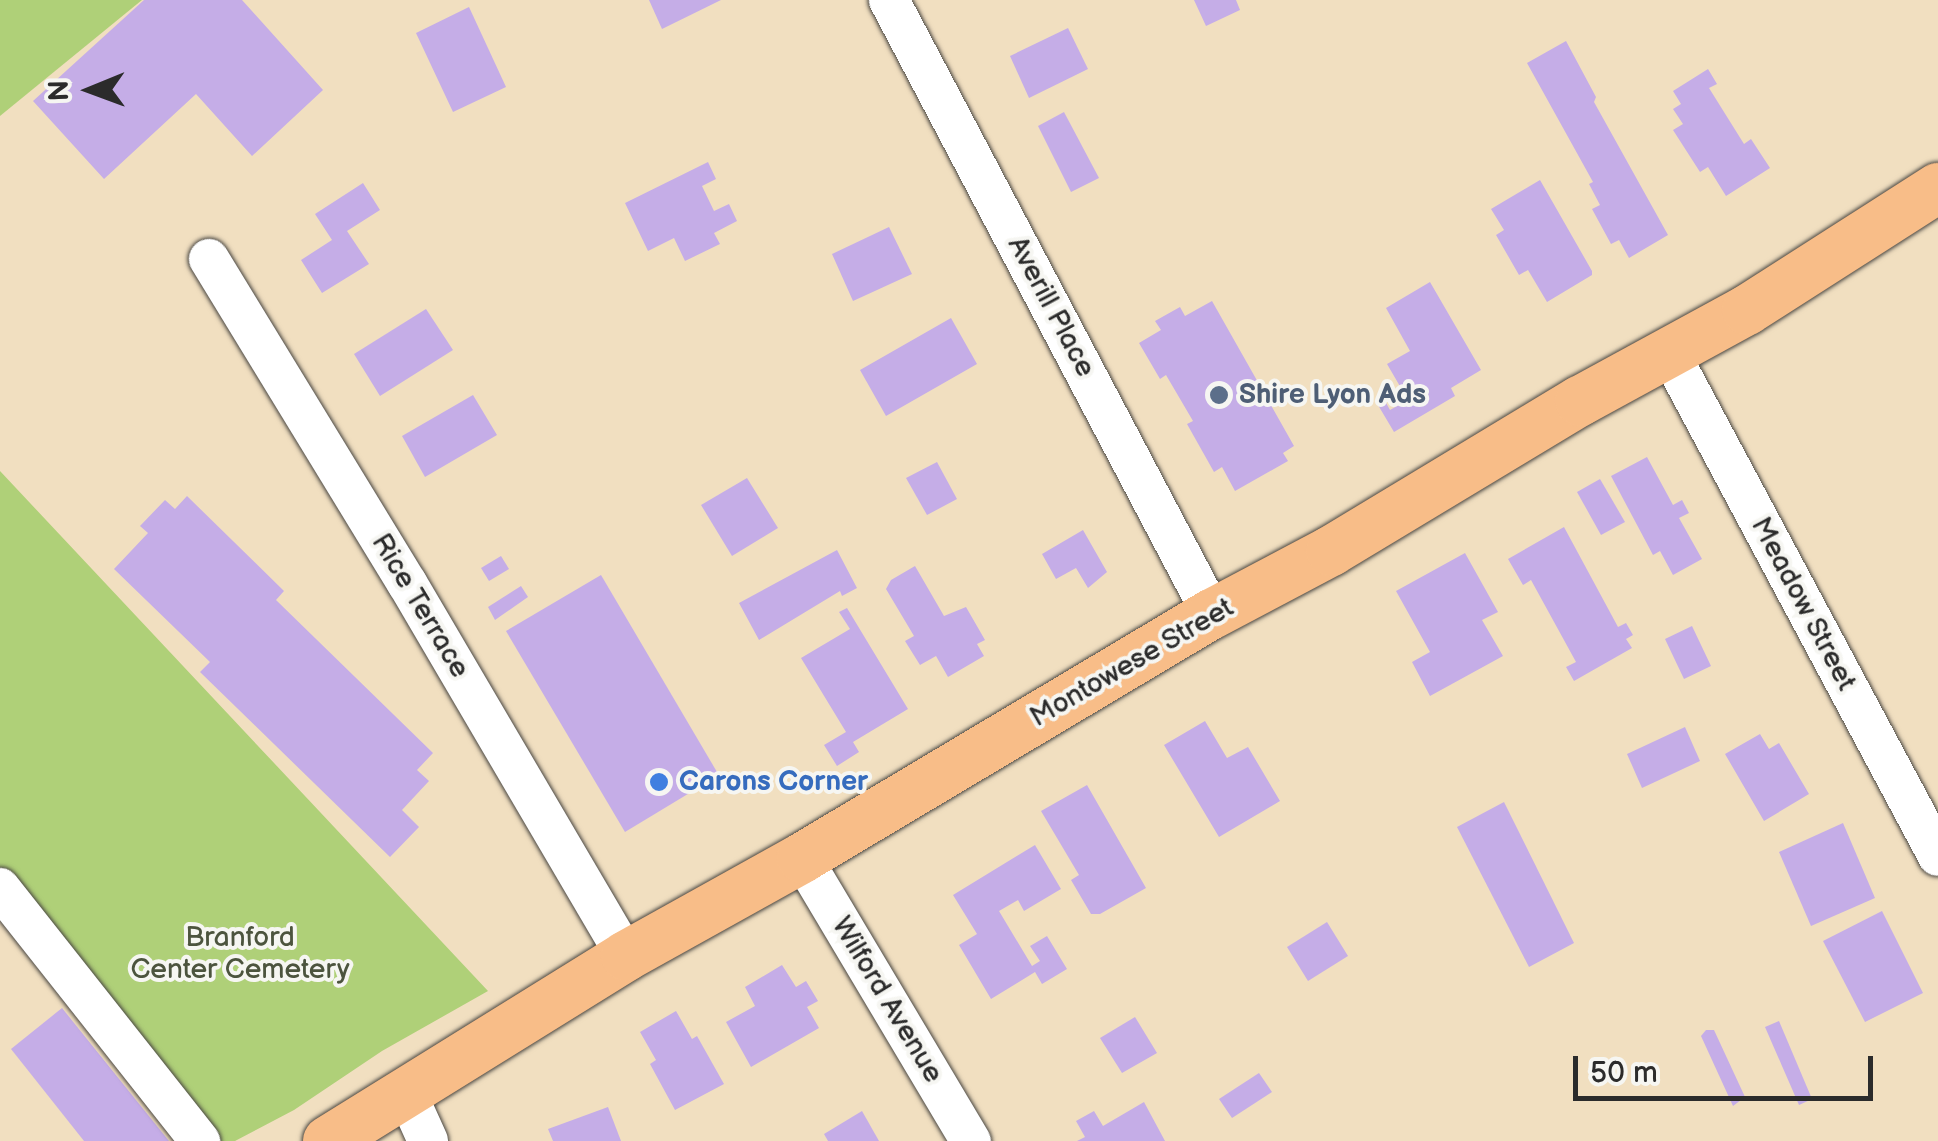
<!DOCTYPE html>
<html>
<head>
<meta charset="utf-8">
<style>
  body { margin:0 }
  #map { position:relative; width:1938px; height:1141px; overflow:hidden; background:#f1dfc0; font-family:"Balsamiq Sans",sans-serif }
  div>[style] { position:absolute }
  .green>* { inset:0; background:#afd078 }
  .building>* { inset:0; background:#c5ade7 }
  .roads { filter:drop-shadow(0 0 2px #494641) drop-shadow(0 0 2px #494641) }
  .minor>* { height:40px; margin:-20px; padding:0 20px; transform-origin:20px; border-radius:20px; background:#fff }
  .major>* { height:50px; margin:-25px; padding:0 25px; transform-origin:25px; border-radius:25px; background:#f8bd88 }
  .dots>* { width:28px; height:28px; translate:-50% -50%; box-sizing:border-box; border:5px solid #f6f6f2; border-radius:50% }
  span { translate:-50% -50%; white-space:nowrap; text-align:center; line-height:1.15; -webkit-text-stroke:8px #f6f6f2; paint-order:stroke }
  .street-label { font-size:28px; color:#2b2b2b }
  .service-label { font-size:28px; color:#4e5e75; font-weight:700 }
  .left { translate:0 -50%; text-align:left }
  .shop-label { font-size:28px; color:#366cbe; font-weight:700 }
  .park-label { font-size:28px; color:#4c543e }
  .north { position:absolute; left:40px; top:40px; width:100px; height:100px; -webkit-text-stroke:8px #f6f6f2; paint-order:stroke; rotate:269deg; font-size:28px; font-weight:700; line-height:40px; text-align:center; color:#2b2b2b }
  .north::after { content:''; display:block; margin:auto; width:35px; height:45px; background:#2b2b2b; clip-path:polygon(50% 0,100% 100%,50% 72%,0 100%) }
  .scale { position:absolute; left:1573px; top:1056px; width:300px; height:45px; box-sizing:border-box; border:5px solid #2b2b2b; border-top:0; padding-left:12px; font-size:30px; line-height:35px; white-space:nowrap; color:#2b2b2b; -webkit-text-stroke:8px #f6f6f2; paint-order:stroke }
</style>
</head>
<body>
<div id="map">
  <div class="green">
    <div style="clip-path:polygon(0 0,142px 0,0 116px)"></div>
    <div style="clip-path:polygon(0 471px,488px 991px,382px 1051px,294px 1110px,235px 1141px,194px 1141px,0 908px)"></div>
  </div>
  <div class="building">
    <div style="clip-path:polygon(144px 0,242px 0,323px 90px,252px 156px,196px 94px,104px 179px,33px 101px)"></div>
    <div style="clip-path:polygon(649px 0,721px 0,662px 29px)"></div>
    <div style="clip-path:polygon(1194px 0,1236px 0,1240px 10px,1206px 26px)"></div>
    <div style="clip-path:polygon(469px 7px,506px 87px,453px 112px,416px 33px)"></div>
    <div style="clip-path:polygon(1068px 28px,1088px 69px,1029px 98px,1010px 56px)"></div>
    <div style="clip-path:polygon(1566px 41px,1596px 97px,1594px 102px,1668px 235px,1629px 258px,1619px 240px,1611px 244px,1592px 209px,1600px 205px,1589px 184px,1593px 182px,1527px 63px)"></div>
    <div style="clip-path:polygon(1708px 69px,1717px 84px,1709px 88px,1744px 144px,1751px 139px,1770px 168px,1726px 196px,1708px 167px,1700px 172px,1673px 130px,1683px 124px,1673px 109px,1681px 104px,1673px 91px)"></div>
    <div style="clip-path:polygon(1064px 112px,1099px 178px,1071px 192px,1038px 126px)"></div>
    <div style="clip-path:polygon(708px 162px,716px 179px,702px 186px,714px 211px,729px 204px,737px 221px,714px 233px,720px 244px,685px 261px,674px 238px,648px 251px,625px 203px)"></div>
    <div style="clip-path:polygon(1540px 180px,1592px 271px,1592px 275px,1547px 302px,1528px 270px,1519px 275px,1496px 235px,1504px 230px,1491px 209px)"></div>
    <div style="clip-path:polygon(363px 183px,380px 210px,347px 231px,369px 264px,322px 293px,301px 260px,332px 240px,315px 214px)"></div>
    <div style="clip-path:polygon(889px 227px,912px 274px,853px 301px,832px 254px)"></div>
    <div style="clip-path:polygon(1430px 282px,1481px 370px,1451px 388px,1455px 396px,1394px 432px,1378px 405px,1385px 401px,1390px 410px,1408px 400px,1387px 364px,1410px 351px,1386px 308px)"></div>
    <div style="clip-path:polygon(1212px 301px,1294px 446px,1283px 453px,1288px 461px,1235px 491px,1222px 467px,1214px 472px,1187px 424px,1193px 421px,1166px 375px,1160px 379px,1139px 343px,1161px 330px,1155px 321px,1180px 307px,1185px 316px)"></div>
    <div style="clip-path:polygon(426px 309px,453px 350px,380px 396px,354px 354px)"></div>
    <div style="clip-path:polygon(951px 318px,977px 364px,886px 416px,860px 370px)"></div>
    <div style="clip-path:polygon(473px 395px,497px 435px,425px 477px,402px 436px)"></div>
    <div style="clip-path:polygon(1647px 457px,1673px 505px,1682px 500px,1689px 513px,1679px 518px,1702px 559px,1673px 575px,1660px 551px,1653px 555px,1611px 476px)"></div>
    <div style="clip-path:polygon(937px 462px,957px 499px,927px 515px,906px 478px)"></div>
    <div style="clip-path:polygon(747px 478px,778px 528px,732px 556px,701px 505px)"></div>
    <div style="clip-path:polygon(1600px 479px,1625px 522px,1601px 535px,1577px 492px)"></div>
    <div style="clip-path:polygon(187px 496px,284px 591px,276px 600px,433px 753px,417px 770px,429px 781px,402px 810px,419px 827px,390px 857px,200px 672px,210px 662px,114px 569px,148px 533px,140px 526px,165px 500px,175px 509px)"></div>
    <div style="clip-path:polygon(1564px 527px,1618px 627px,1626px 623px,1633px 635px,1626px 639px,1632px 648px,1574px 681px,1566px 667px,1576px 662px,1531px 580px,1523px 585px,1508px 559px)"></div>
    <div style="clip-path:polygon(1083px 530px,1107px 572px,1088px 588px,1076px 568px,1056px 579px,1042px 554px)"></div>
    <div style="clip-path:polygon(837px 550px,857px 588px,842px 596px,840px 591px,759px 640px,739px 603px)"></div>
    <div style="clip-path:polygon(1465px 553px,1498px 612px,1482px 620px,1503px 656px,1430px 696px,1412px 662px,1430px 652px,1396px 591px)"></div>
    <div style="clip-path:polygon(501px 556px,509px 569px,489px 581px,481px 568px)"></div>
    <div style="clip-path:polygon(915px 566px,944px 616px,966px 607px,985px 640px,977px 644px,984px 656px,948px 677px,936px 656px,920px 665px,905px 641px,914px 636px,886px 589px,891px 580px)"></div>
    <div style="clip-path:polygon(601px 575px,717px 772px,716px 777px,625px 832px,506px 631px)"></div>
    <div style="clip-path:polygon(521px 586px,528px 597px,495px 620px,488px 607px)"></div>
    <div style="clip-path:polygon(847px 608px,908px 709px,853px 742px,859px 752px,837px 766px,824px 745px,846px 732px,801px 658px,850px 629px,839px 612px)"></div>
    <div style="clip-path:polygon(1692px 626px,1711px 666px,1684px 679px,1665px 639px)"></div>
    <div style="clip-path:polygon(1205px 721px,1227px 758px,1248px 747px,1280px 801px,1219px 837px,1164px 745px)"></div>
    <div style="clip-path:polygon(1685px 727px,1700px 761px,1642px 788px,1627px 754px)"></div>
    <div style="clip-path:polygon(1760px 734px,1769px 749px,1779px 743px,1809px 794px,1764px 821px,1725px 754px)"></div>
    <div style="clip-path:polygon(1087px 785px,1146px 888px,1100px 914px,1091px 914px,1071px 880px,1079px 875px,1041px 811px)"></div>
    <div style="clip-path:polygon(1504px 802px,1574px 943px,1529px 967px,1457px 827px)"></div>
    <div style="clip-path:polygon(1843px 823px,1875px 898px,1811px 926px,1779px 852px)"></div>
    <div style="clip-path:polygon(1035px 845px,1061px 889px,1024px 911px,1018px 900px,999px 911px,1032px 966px,1040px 961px,1030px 946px,1047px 936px,1067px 969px,1042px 984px,1035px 972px,991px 999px,959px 945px,977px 934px,953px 895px)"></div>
    <div style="clip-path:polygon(1882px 911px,1923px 993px,1865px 1022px,1823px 941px)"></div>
    <div style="clip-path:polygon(1327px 922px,1348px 956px,1308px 981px,1287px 947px)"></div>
    <div style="clip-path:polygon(782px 965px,796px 987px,806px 981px,818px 1001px,807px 1007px,819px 1028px,751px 1067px,726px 1022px,755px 1006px,745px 987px)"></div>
    <div style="clip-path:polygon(62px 1008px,169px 1141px,84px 1141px,11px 1049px)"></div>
    <div style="clip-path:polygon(676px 1011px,692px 1039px,697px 1036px,724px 1084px,675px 1110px,650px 1064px,656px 1060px,640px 1032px)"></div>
    <div style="clip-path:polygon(1135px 1017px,1157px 1053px,1122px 1073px,1100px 1038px)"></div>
    <div style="clip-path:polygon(1779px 1021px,1812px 1099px,1799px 1105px,1765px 1027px)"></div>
    <div style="clip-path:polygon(1706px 1030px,1714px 1030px,1745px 1097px,1733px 1106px,1701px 1036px)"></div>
    <div style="clip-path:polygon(1259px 1073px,1272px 1092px,1232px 1118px,1219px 1099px)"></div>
    <div style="clip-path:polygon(1144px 1102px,1165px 1141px,1077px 1141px,1085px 1137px,1076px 1121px,1094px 1111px,1103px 1126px)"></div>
    <div style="clip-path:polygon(608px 1107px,621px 1141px,553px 1141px,548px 1129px)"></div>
    <div style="clip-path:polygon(862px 1111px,879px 1141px,828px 1141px,824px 1134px)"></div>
  </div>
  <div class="roads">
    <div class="minor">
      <div style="left:889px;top:0;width:694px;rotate:62.25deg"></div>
      <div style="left:209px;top:259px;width:380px;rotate:58.6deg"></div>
      <div style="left:407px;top:583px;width:433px;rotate:59.6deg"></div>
      <div style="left:1669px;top:352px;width:571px;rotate:61.91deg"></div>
      <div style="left:802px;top:858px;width:330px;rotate:59.2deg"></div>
      <div style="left:0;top:888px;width:323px;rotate:51.7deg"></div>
      <div style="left:405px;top:1090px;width:56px;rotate:65.7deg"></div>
    </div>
    <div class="major">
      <div style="left:328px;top:1141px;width:351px;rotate:-31.8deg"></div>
      <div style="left:626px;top:956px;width:201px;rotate:-29.1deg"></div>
      <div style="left:802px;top:858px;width:477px;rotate:-30.8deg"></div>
      <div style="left:1212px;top:614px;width:135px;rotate:-27.9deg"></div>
      <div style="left:1331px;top:551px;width:291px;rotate:-31.1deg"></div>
      <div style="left:1580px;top:401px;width:190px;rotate:-28.6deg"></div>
      <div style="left:1747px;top:310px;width:227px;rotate:-32.6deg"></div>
    </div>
  </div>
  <div class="dots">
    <div style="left:1219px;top:395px;background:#5c6f8a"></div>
    <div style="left:659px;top:782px;background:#3f7fe0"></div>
  </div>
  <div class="street-label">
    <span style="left:1051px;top:307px;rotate:62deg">Averill Place</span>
    <span style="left:1803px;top:604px;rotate:62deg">Meadow Street</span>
    <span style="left:420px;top:606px;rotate:59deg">Rice Terrace</span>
    <span style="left:1132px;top:663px;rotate:-30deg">Montowese Street</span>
    <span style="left:887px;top:1000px;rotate:59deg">Wilford Avenue</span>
  </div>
  <div class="service-label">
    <span class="left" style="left:1239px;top:395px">Shire Lyon Ads</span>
  </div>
  <div class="shop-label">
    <span class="left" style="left:679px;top:782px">Carons Corner</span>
  </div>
  <div class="park-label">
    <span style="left:240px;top:954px">Branford<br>Center Cemetery</span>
  </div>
  <div class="north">N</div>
  <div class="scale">50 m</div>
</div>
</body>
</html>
